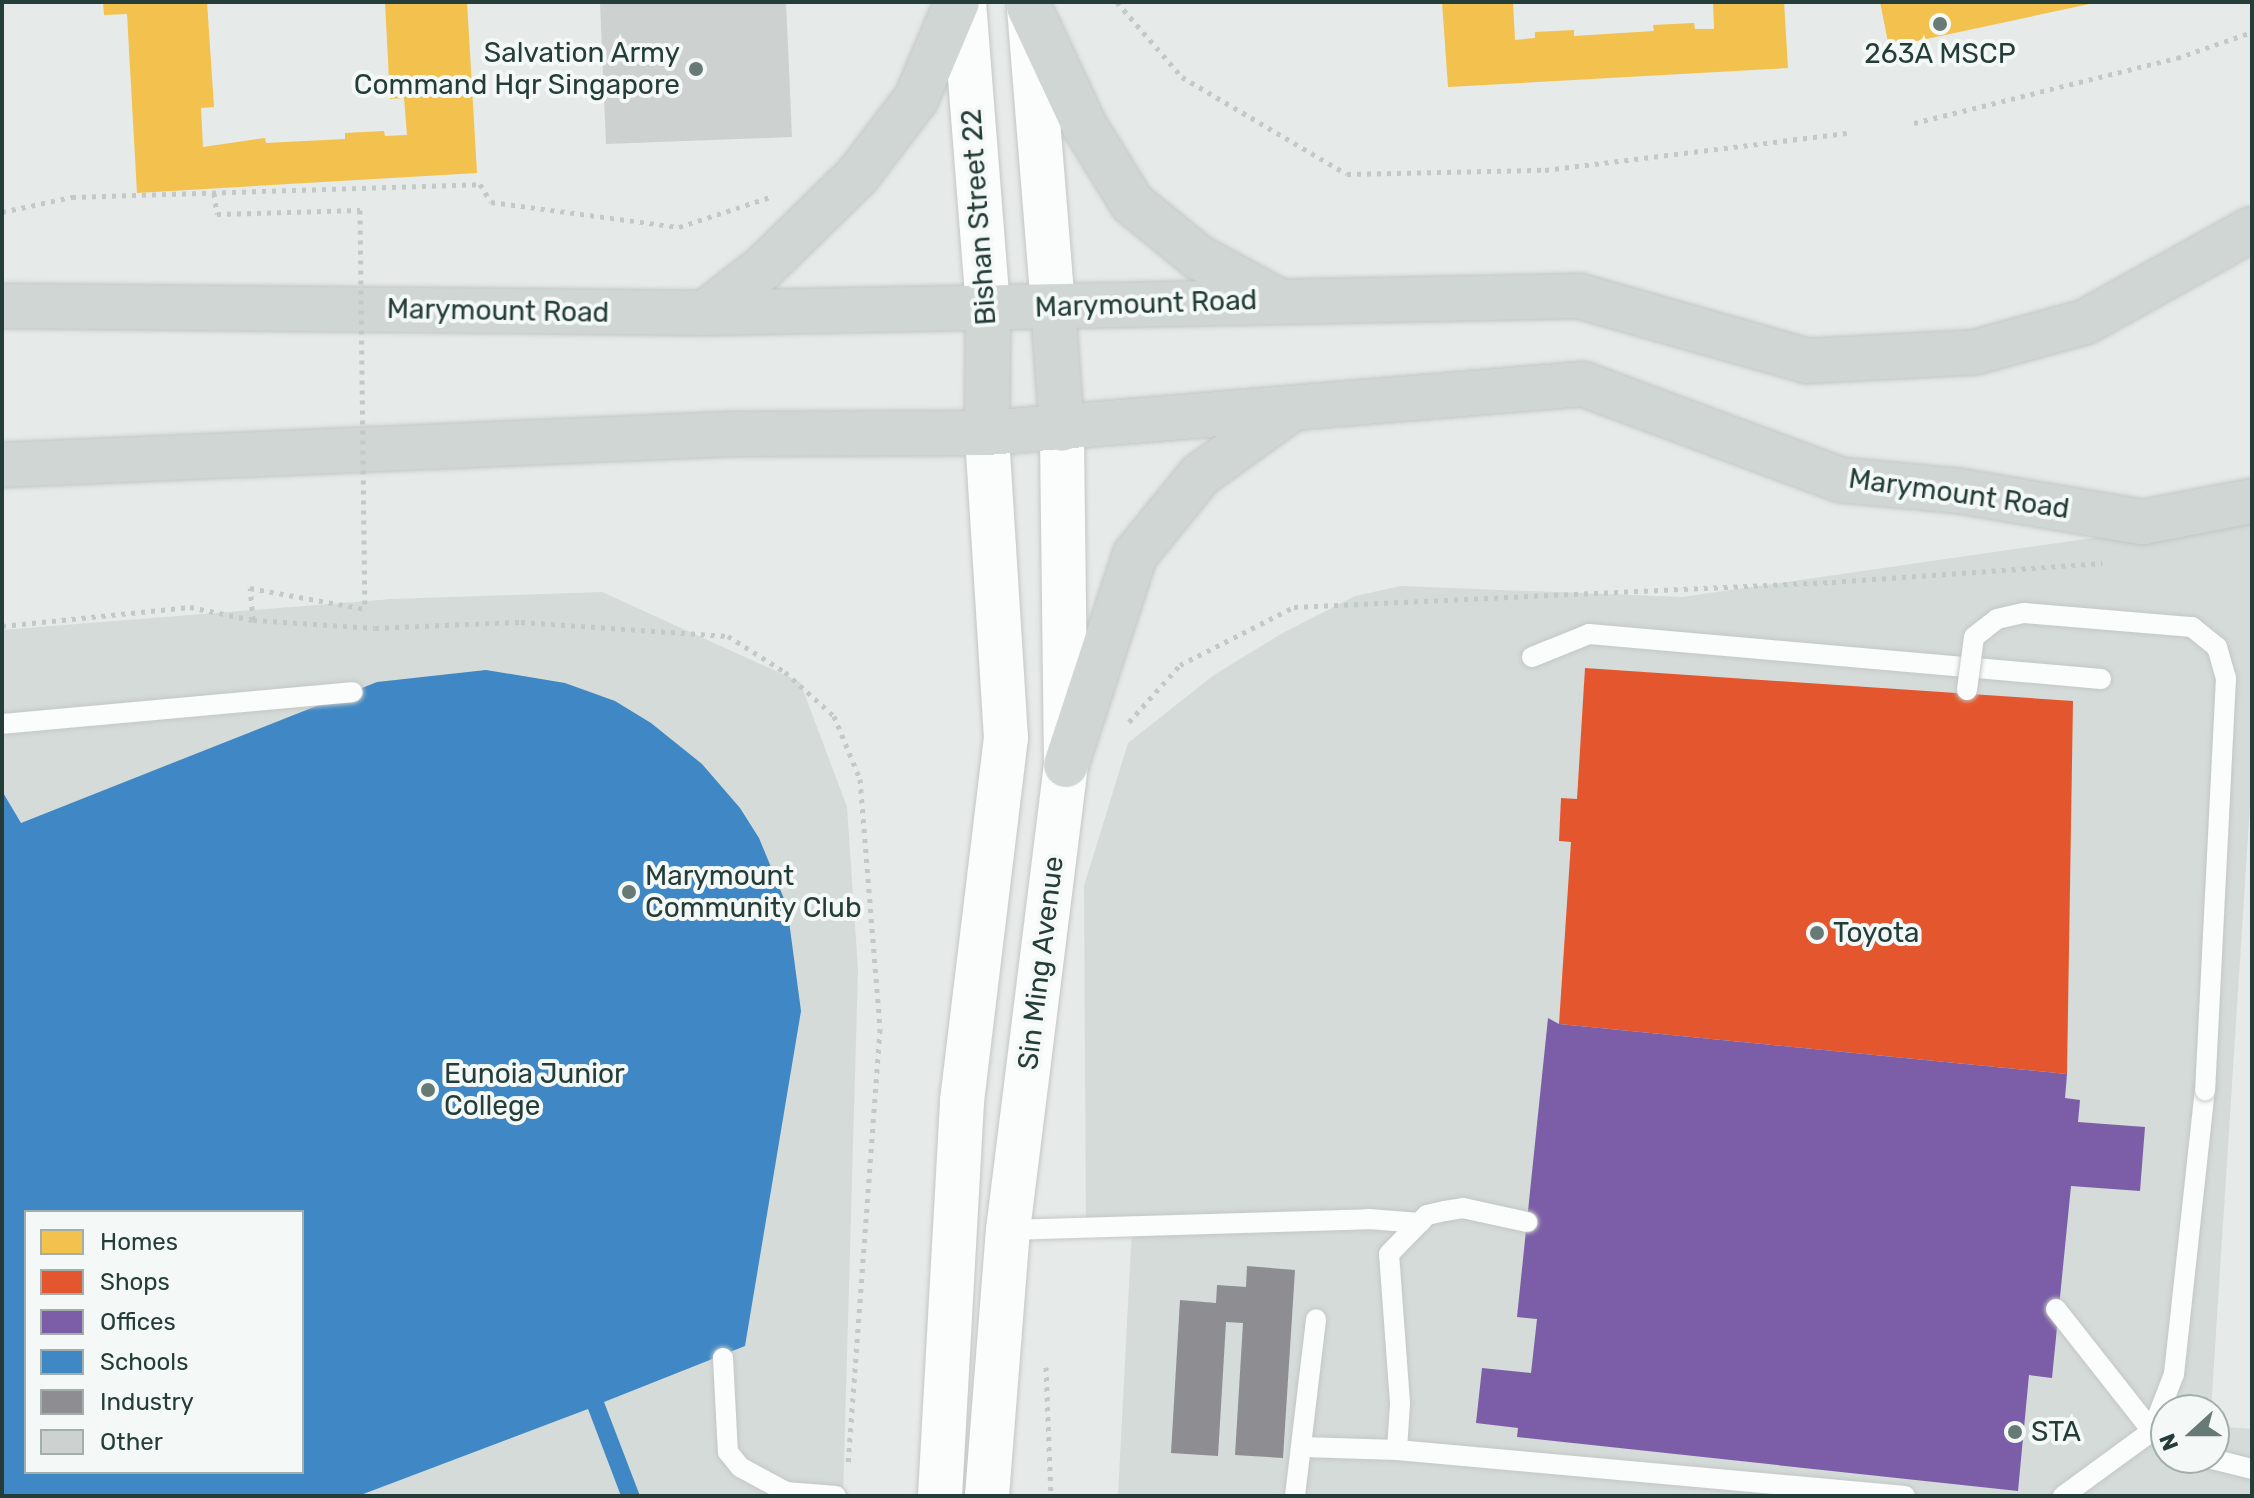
<!DOCTYPE html>
<html>
<head>
<meta charset="utf-8">
<style>
  body { margin:0 }
  #map { position:relative; width:2254px; height:1498px; overflow:hidden; background:#e6eae8; font-family:Rubik,sans-serif }
  div>[style] { position:absolute }
  .built>* { inset:0; background:#d4dbd8 }
  .homes>* { inset:0; background:#f2c14e }
  .shops>* { inset:0; background:#e4572e }
  .offices>* { inset:0; background:#7b5ea7 }
  .schools>* { inset:0; background:#3f88c5 }
  .industry>* { inset:0; background:#8d8d92 }
  .building>* { inset:0; background:#cdd1d0 }
  .path>* { height:5px; margin-top:-2.5px; transform-origin:0; background:repeating-linear-gradient(90deg,#c2cac8 0 4px,transparent 0 10px) }
  .roads { filter:drop-shadow(0 0 2px #c3c7c5) drop-shadow(0 0 2px #c3c7c5) }
  .lane>* { height:20px; margin:-10px; padding:0 10px; transform-origin:10px; border-radius:10px; background:#fbfcfc }
  .secondary>* { height:44px; margin:-22px; padding:0 22px; transform-origin:22px; border-radius:22px; background:#fbfcfc }
  .primary>* { height:44px; margin:-22px; padding:0 22px; transform-origin:22px; border-radius:22px; background:#cfd6d4 }
  .path-bridge>* { height:5px; margin-top:-2.5px; transform-origin:0; background:repeating-linear-gradient(90deg,#c2cac8 0 4px,transparent 0 10px) }
  .bridges { filter:drop-shadow(0 0 2px #c3c7c5) drop-shadow(0 0 2px #c3c7c5) }
  .lane-bridge>* { height:20px; margin:-10px; padding:0 10px; transform-origin:10px; border-radius:10px; background:#fbfcfc }
  .dots>* { width:22px; height:22px; translate:-50% -50%; box-sizing:border-box; border:4px solid #f4f9f7; border-radius:50% }
  span { translate:-50% -50%; white-space:nowrap; text-align:center; line-height:1.15; -webkit-text-stroke:8px #f4f9f7; paint-order:stroke }
  .poi-label { font-size:28px; color:#243d38 }
  .right { translate:-100% -50%; text-align:right }
  .left { translate:0 -50%; text-align:left }
  .street-label { font-size:28px; color:#243d38 }
  .frame { position:absolute; inset:0; border:4px solid #243d38; pointer-events:none }
  .legend { position:absolute; left:24px; top:1210px; width:280px; height:264px; box-sizing:border-box; background:#f4f9f7; border:2px solid #a1aeab; margin:0; padding:10px 14px; list-style:none; font-size:24px; color:#243d38 }
  .legend li { display:flex; align-items:center; gap:16px; height:40px }
  .legend b { width:40px; border:2px solid #a1aeab }
  .north { position:absolute; left:2150px; top:1394px; width:80px; height:80px; box-sizing:border-box; background:#f4f9f7; border:2px solid #a1aeab; border-radius:50%; rotate:249deg; font-size:22px; font-weight:700; line-height:32px; text-align:center; color:#243d38 }
  .north::after { content:''; display:block; margin:auto; width:28px; height:36px; background:#687a76; clip-path:polygon(50% 0,100% 100%,50% 72%,0 100%) }
</style>
</head>
<body>
<div id="map">
  <div class="built">
    <div style="clip-path:polygon(2252px 515px,2252px 774px,2211px 1410px,2166px 1410px,2166px 1458px,2214px 1458px,2214px 1426px,2252px 1429px,2252px 1496px,1118px 1496px,1132px 1228px,1086px 1229px,1084px 886px,1128px 743px,1214px 675px,1281px 634px,1355px 596px,1401px 586px,1682px 597px)"></div>
    <div style="clip-path:polygon(evenodd,602px 592px,800px 682px,847px 807px,858px 969px,843px 1496px,2px 1496px,2px 630px,392px 599px,602px 592px,26px 1212px,302px 1212px,302px 1472px,26px 1472px,26px 1212px)"></div>
  </div>
  <div class="homes">
    <div style="clip-path:polygon(103px 2px,207px 2px,214px 107px,201px 108px,203px 147px,265px 138px,266px 143px,345px 139px,345px 133px,384px 131px,385px 136px,407px 135px,404px 98px,390px 99px,385px 2px,467px 2px,477px 173px,137px 193px,127px 14px,104px 15px)"></div>
    <div style="clip-path:polygon(1442px 2px,1513px 2px,1515px 40px,1535px 38px,1535px 32px,1574px 30px,1574px 36px,1654px 31px,1653px 25px,1694px 23px,1695px 29px,1714px 29px,1713px 2px,1784px 2px,1788px 68px,1448px 87px)"></div>
    <div style="clip-path:polygon(1880px 2px,2094px 2px,2094px 3px,1889px 47px)"></div>
  </div>
  <div class="shops">
    <div style="clip-path:polygon(1585px 668px,2073px 701px,2067px 1074px,1559px 1024px,1571px 842px,1559px 841px,1561px 798px,1577px 799px)"></div>
  </div>
  <div class="offices">
    <div style="clip-path:polygon(1548px 1018px,1559px 1024px,2067px 1074px,2065px 1098px,2080px 1100px,2078px 1122px,2145px 1127px,2140px 1191px,2071px 1186px,2052px 1378px,2029px 1375px,2018px 1491px,1517px 1437px,1518px 1428px,1476px 1423px,1482px 1368px,1531px 1373px,1537px 1319px,1517px 1317px)"></div>
  </div>
  <div class="schools">
    <div style="clip-path:polygon(evenodd,486px 670px,565px 683px,615px 701px,651px 723px,702px 764px,740px 808px,759px 838px,787px 906px,801px 1011px,745px 1346px,604px 1402px,640px 1496px,621px 1496px,588px 1409px,358px 1496px,2px 1496px,2px 791px,21px 823px,377px 682px,486px 670px,26px 1212px,302px 1212px,302px 1472px,26px 1472px,26px 1212px)"></div>
  </div>
  <div class="industry">
    <div style="clip-path:polygon(1247px 1266px,1295px 1270px,1283px 1458px,1235px 1455px,1243px 1323px,1226px 1322px,1218px 1456px,1171px 1453px,1180px 1300px,1216px 1303px,1217px 1285px,1246px 1287px)"></div>
  </div>
  <div class="building">
    <div style="clip-path:polygon(600px 2px,786px 2px,792px 137px,606px 144px)"></div>
  </div>
  <div class="path">
    <div style="left:1117px;top:2px;width:99px;rotate:49.1deg"></div>
    <div style="left:1182px;top:77px;width:191px;rotate:30.5deg"></div>
    <div style="left:1347px;top:174px;width:198px;rotate:-1.2deg"></div>
    <div style="left:1545px;top:170px;width:304px;rotate:-7deg"></div>
    <div style="left:1914px;top:123px;width:271px;rotate:-13.9deg"></div>
    <div style="left:2177px;top:58px;width:79px;rotate:-19.1deg"></div>
    <div style="left:214px;top:193px;width:21px;rotate:82deg"></div>
    <div style="left:217px;top:214px;width:143px;rotate:-1.6deg"></div>
    <div style="left:2px;top:212px;width:72px;rotate:-12.1deg"></div>
    <div style="left:72px;top:197px;width:408px;rotate:-1.8deg"></div>
    <div style="left:480px;top:184px;width:21px;rotate:59deg"></div>
    <div style="left:491px;top:202px;width:190px;rotate:7.6deg"></div>
    <div style="left:679px;top:227px;width:96px;rotate:-18.2deg"></div>
    <div style="left:253px;top:620px;width:32px;rotate:-95deg"></div>
    <div style="left:250px;top:588px;width:117px;rotate:10.3deg"></div>
    <div style="left:2px;top:626px;width:189px;rotate:-5.8deg"></div>
    <div style="left:190px;top:607px;width:64px;rotate:11.7deg"></div>
    <div style="left:253px;top:620px;width:122px;rotate:3.8deg"></div>
    <div style="left:375px;top:628px;width:146px;rotate:-2.4deg"></div>
    <div style="left:521px;top:622px;width:207px;rotate:3.9deg"></div>
    <div style="left:728px;top:636px;width:67px;rotate:32.3deg"></div>
    <div style="left:785px;top:672px;width:66px;rotate:41.9deg"></div>
    <div style="left:834px;top:716px;width:68px;rotate:67.6deg"></div>
    <div style="left:860px;top:779px;width:251px;rotate:85.4deg"></div>
    <div style="left:880px;top:1029px;width:439px;rotate:94.2deg"></div>
    <div style="left:1129px;top:722px;width:76px;rotate:-48.2deg"></div>
    <div style="left:1180px;top:665px;width:128px;rotate:-27deg"></div>
    <div style="left:1294px;top:607px;width:539px;rotate:-2.66deg"></div>
    <div style="left:1832px;top:582px;width:271px;rotate:-4deg"></div>
    <div style="left:1046px;top:1367px;width:129px;rotate:87.8deg"></div>
  </div>
  <div class="roads">
    <div class="lane">
      <div style="left:1532px;top:657px;width:61px;rotate:-22deg"></div>
      <div style="left:1589px;top:634px;width:514px;rotate:5.02deg"></div>
      <div style="left:2px;top:724px;width:352px;rotate:-5.2deg"></div>
      <div style="left:1008px;top:1230px;width:361px;rotate:-1.7deg"></div>
      <div style="left:1369px;top:1219px;width:51px;rotate:4.5deg"></div>
      <div style="left:2056px;top:1309px;width:155px;rotate:51.8deg"></div>
      <div style="left:2152px;top:1431px;width:17px;rotate:33deg"></div>
      <div style="left:723px;top:1358px;width:94px;rotate:87deg"></div>
      <div style="left:728px;top:1452px;width:19px;rotate:51deg"></div>
      <div style="left:740px;top:1467px;width:52px;rotate:28.5deg"></div>
      <div style="left:786px;top:1492px;width:50px;rotate:4.6deg"></div>
      <div style="left:1303px;top:1447px;width:94px;rotate:1.8deg"></div>
      <div style="left:1397px;top:1450px;width:510px;rotate:5.17deg"></div>
      <div style="left:1397px;top:1450px;width:47px;rotate:-86.3deg"></div>
      <div style="left:1400px;top:1403px;width:149px;rotate:-94.2deg"></div>
      <div style="left:1389px;top:1254px;width:54px;rotate:-45.7deg"></div>
      <div style="left:1427px;top:1215px;width:18px;rotate:-13deg"></div>
      <div style="left:1445px;top:1211px;width:18px;rotate:-9deg"></div>
      <div style="left:1463px;top:1208px;width:66px;rotate:12.3deg"></div>
      <div style="left:2208px;top:1458px;width:45px;rotate:14deg"></div>
      <div style="left:1295px;top:1496px;width:178px;rotate:-83.2deg"></div>
      <div style="left:2063px;top:1496px;width:110px;rotate:-36.1deg"></div>
      <div style="left:2152px;top:1431px;width:61px;rotate:-68.9deg"></div>
      <div style="left:2174px;top:1374px;width:286px;rotate:-83.8deg"></div>
    </div>
    <div class="secondary">
      <div style="left:964px;top:2px;width:306px;rotate:85.5deg"></div>
      <div style="left:1029px;top:8px;width:302px;rotate:85.4deg"></div>
      <div style="left:940px;top:1496px;width:396px;rotate:-86.8deg"></div>
      <div style="left:962px;top:1101px;width:366px;rotate:-83.1deg"></div>
      <div style="left:1006px;top:738px;width:306px;rotate:-93.6deg"></div>
      <div style="left:987px;top:1496px;width:267px;rotate:-85.5deg"></div>
      <div style="left:1008px;top:1230px;width:469px;rotate:-82.9deg"></div>
      <div style="left:1066px;top:765px;width:336px;rotate:-90.7deg"></div>
    </div>
    <div class="primary">
      <div style="left:1029px;top:7px;width:130px;rotate:65deg"></div>
      <div style="left:1084px;top:125px;width:92px;rotate:58.4deg"></div>
      <div style="left:1132px;top:203px;width:85px;rotate:39.3deg"></div>
      <div style="left:1198px;top:257px;width:88px;rotate:28.6deg"></div>
      <div style="left:2px;top:306px;width:703px;rotate:0.57deg"></div>
      <div style="left:705px;top:313px;width:874px;rotate:-1.11deg"></div>
      <div style="left:1579px;top:296px;width:237px;rotate:15.9deg"></div>
      <div style="left:1807px;top:361px;width:169px;rotate:-3deg"></div>
      <div style="left:1976px;top:352px;width:113px;rotate:-15.4deg"></div>
      <div style="left:2085px;top:322px;width:191px;rotate:-29.1deg"></div>
      <div style="left:1053px;top:309px;width:120px;rotate:85.7deg"></div>
      <div style="left:705px;top:313px;width:73px;rotate:-37.8deg"></div>
      <div style="left:763px;top:268px;width:133px;rotate:-44.4deg"></div>
      <div style="left:858px;top:175px;width:96px;rotate:-52.7deg"></div>
      <div style="left:916px;top:99px;width:105px;rotate:-67.1deg"></div>
      <div style="left:987px;top:433px;width:126px;rotate:-89.5deg"></div>
      <div style="left:2px;top:465px;width:730px;rotate:-2.43deg"></div>
      <div style="left:731px;top:434px;width:256px;rotate:-0.2deg"></div>
      <div style="left:987px;top:433px;width:598px;rotate:-4.7deg"></div>
      <div style="left:1583px;top:384px;width:275px;rotate:20.4deg"></div>
      <div style="left:1841px;top:480px;width:119px;rotate:5.3deg"></div>
      <div style="left:1959px;top:491px;width:187px;rotate:9.6deg"></div>
      <div style="left:2143px;top:522px;width:111px;rotate:-10.9deg"></div>
      <div style="left:1066px;top:765px;width:221px;rotate:-71.8deg"></div>
      <div style="left:1135px;top:555px;width:103px;rotate:-50.9deg"></div>
      <div style="left:1200px;top:475px;width:111px;rotate:-35.8deg"></div>
    </div>
  </div>
  <div class="path-bridge">
    <div style="left:360px;top:210px;width:399px;rotate:89.3deg"></div>
  </div>
  <div class="bridges">
    <div class="lane-bridge">
      <div style="left:1967px;top:690px;width:53px;rotate:-82.5deg"></div>
      <div style="left:1974px;top:637px;width:29px;rotate:-38deg"></div>
      <div style="left:1997px;top:619px;width:28px;rotate:-13deg"></div>
      <div style="left:2024px;top:613px;width:169px;rotate:4.8deg"></div>
      <div style="left:2192px;top:627px;width:32px;rotate:39deg"></div>
      <div style="left:2217px;top:647px;width:32px;rotate:74deg"></div>
      <div style="left:2226px;top:678px;width:413px;rotate:92.9deg"></div>
    </div>
  </div>
  <div class="dots">
    <div style="left:1940px;top:24px;background:#687a76"></div>
    <div style="left:696px;top:69px;background:#687a76"></div>
    <div style="left:629px;top:892px;background:#687a76"></div>
    <div style="left:1817px;top:933px;background:#687a76"></div>
    <div style="left:428px;top:1090px;background:#687a76"></div>
    <div style="left:2015px;top:1432px;background:#687a76"></div>
  </div>
  <div class="poi-label">
    <span class="right" style="left:680px;top:69px">Salvation Army<br>Command Hqr Singapore</span>
    <span style="left:1940px;top:54px">263A MSCP</span>
    <span class="left" style="left:645px;top:892px">Marymount<br>Community Club</span>
    <span class="left" style="left:1833px;top:933px">Toyota</span>
    <span class="left" style="left:444px;top:1090px">Eunoia Junior<br>College</span>
    <span class="left" style="left:2031px;top:1432px">STA</span>
  </div>
  <div class="street-label">
    <span style="left:979px;top:217px;rotate:-94deg">Bishan Street 22</span>
    <span style="left:1146px;top:304px;rotate:-2deg">Marymount Road</span>
    <span style="left:498px;top:311px;rotate:1deg">Marymount Road</span>
    <span style="left:1959px;top:494px;rotate:8deg">Marymount Road</span>
    <span style="left:1041px;top:963px;rotate:-83deg">Sin Ming Avenue</span>
  </div>
  <div class="frame"></div>
  <ul class="legend">
  <li><b style="height:22px;background:#f2c14e"></b>Homes</li>
  <li><b style="height:22px;background:#e4572e"></b>Shops</li>
  <li><b style="height:22px;background:#7b5ea7"></b>Offices</li>
  <li><b style="height:22px;background:#3f88c5"></b>Schools</li>
  <li><b style="height:22px;background:#8d8d92"></b>Industry</li>
  <li><b style="height:22px;background:#cdd1d0"></b>Other</li>
  </ul>
  <div class="north">N</div>
</div>
</body>
</html>
